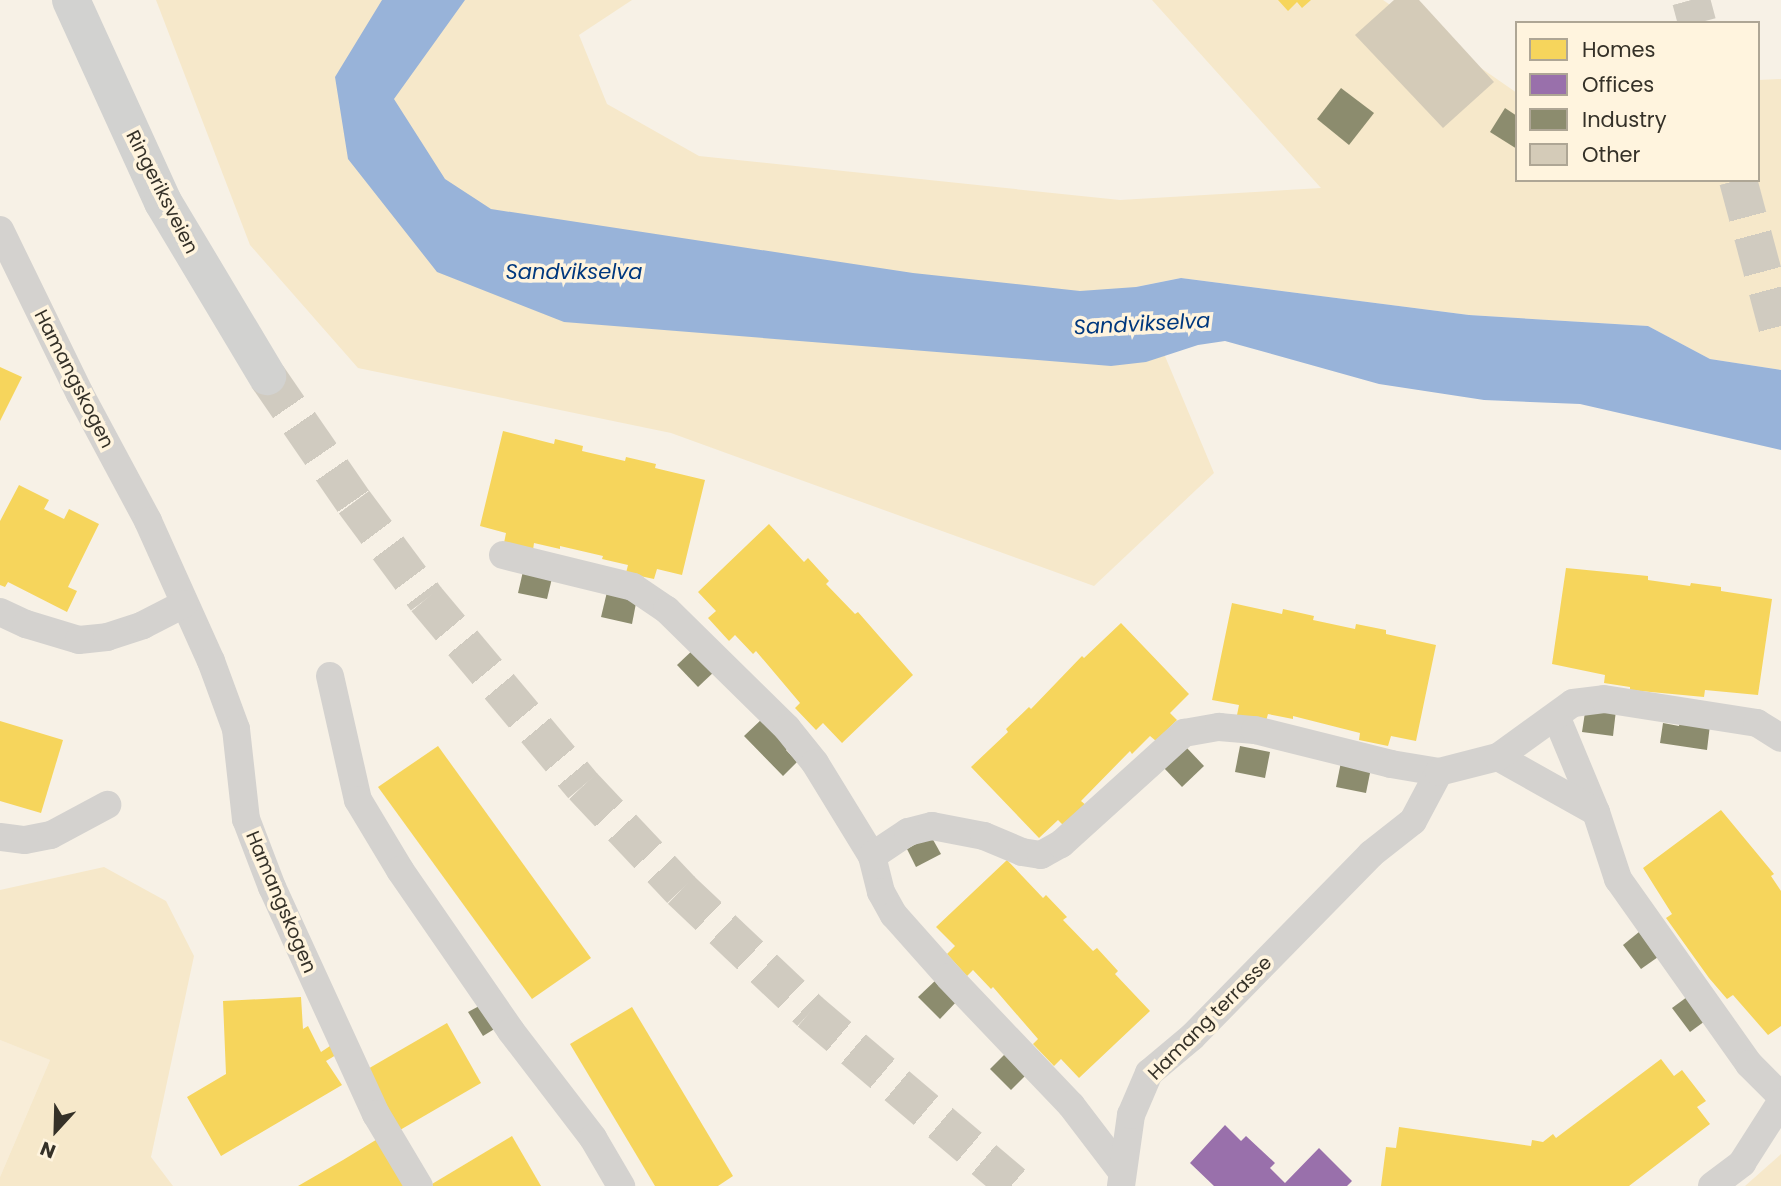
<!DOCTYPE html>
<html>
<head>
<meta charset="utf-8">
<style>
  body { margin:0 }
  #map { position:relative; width:1781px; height:1186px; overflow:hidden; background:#f7f1e6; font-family:Poppins,sans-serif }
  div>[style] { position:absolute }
  .built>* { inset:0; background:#f8edd8 }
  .green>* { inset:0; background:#f6e8ca }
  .water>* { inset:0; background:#98b3d9 }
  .homes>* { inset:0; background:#f6d55c }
  .offices>* { inset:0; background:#9970ab }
  .industry>* { inset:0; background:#8c8c6e }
  .building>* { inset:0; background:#d4cbb8 }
  .secondary-tunnel>* { height:38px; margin-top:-19px; transform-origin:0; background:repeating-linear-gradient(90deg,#d0cbc0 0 38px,transparent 0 57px) }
  .motorway-tunnel>* { height:38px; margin-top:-19px; transform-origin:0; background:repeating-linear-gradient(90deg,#d0cbc0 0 38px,transparent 0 57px) }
  .minor>* { height:28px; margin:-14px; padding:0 14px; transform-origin:14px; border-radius:14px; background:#d4d2cf }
  .secondary>* { height:38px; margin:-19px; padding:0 19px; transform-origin:19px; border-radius:19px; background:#d2d2d0 }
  span { translate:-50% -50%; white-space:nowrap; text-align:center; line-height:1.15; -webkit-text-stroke:7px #fff4de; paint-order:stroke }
  .street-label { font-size:19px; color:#353128 }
  .water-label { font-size:21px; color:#00387e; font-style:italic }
  .legend { position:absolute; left:1515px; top:21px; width:245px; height:161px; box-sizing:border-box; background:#fff4de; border:2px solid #aea695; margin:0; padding:9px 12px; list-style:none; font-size:21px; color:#353128 }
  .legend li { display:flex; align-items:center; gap:14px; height:35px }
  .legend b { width:35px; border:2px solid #aea695 }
  .north { position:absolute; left:21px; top:1095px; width:70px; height:70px; -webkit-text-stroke:5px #fff4de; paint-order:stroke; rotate:202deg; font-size:19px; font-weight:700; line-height:28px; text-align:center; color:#353128 }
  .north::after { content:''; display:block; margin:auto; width:24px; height:32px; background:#353128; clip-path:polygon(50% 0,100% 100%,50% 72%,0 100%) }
</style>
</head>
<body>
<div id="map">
  <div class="built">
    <div style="clip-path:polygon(0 1040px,50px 1060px,0 1177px)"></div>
  </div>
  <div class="green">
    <div style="clip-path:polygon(156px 0,632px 0,579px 35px,607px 104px,699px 156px,1120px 200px,1321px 188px,1152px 0,1383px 0,1517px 93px,1517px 180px,1758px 180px,1758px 80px,1781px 79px,1781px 370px,1710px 359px,1648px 326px,1469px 315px,1181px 278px,1136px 287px,1214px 473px,1094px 586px,671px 433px,358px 368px,250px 245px)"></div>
    <div style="clip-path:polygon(104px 867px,166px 901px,194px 956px,151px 1157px,173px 1186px,0 1186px,0 1177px,50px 1060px,0 1040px,0 890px)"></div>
    <div style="clip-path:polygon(1781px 1154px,1781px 1186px,1745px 1186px)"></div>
  </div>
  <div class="water">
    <div style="clip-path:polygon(382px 0,465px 0,394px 99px,445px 179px,491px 209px,913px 273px,1080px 291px,1136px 287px,1181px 278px,1469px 315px,1648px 326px,1710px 359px,1781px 370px,1781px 450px,1580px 404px,1484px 400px,1379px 384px,1225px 341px,1198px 345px,1146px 362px,1111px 366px,564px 322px,437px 272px,348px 159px,335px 77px)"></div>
  </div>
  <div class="homes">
    <div style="clip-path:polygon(1278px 0,1311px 0,1302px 8px,1297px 2px,1288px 11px)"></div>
    <div style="clip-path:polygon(0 367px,22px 377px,0 421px)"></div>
    <div style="clip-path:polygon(503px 431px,554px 444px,555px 439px,583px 446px,582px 451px,625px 461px,626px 457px,656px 464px,655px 468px,705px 480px,682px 575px,657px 569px,654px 579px,626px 573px,628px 565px,602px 559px,603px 556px,560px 546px,560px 549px,534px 543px,533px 550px,504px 543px,506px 533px,480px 526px)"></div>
    <div style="clip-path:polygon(19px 485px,49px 500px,44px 509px,64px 519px,69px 509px,99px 524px,68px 587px,77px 591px,67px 612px,8px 582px,5px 587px,0 585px,0 521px)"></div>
    <div style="clip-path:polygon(769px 524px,804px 562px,808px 558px,829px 581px,826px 584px,855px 614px,858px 612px,913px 675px,842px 743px,823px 723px,816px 730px,795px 708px,800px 703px,756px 651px,753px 654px,735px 635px,729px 641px,708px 618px,716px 611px,698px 592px)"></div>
    <div style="clip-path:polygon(1566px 568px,1648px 576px,1648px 580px,1690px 586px,1691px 583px,1721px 587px,1721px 591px,1772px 599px,1758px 695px,1705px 690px,1704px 697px,1630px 690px,1630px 687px,1604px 683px,1605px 675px,1552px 664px)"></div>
    <div style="clip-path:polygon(1232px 603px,1282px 614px,1283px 609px,1314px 616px,1313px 620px,1355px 629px,1356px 624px,1386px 630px,1386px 634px,1436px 645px,1416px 741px,1391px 736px,1388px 746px,1359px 740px,1360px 733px,1293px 716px,1293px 719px,1268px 714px,1266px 721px,1237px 715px,1239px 705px,1212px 700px)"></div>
    <div style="clip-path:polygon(1121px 623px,1189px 694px,1170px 713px,1177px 720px,1156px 741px,1150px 736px,1132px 754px,1130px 751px,1081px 801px,1087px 806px,1065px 827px,1058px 820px,1039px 838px,971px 767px,1008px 732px,1006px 729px,1029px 707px,1031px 709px,1082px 656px,1084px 658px)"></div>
    <div style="clip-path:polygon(0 721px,63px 740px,41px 813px,0 801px)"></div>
    <div style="clip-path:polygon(438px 746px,591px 958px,532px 999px,378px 787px)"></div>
    <div style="clip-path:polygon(1721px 810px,1774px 874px,1771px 876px,1781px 891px,1781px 1026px,1768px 1035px,1733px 995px,1727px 999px,1709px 978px,1666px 918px,1672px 914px,1643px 868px)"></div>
    <div style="clip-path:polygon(1007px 860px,1043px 898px,1046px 895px,1067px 917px,1063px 920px,1093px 951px,1097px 948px,1118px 971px,1115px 974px,1150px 1011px,1079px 1078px,1061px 1059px,1054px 1066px,1033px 1044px,1038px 1039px,993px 987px,991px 989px,973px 970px,967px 976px,947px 954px,955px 946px,936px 927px)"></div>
    <div style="clip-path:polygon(301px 997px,303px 1029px,308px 1026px,321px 1052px,330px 1046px,336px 1055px,326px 1061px,342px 1085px,221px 1156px,187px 1097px,226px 1074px,223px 1001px)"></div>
    <div style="clip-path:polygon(632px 1007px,733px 1176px,718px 1186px,655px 1186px,570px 1044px)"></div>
    <div style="clip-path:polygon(447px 1023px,481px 1083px,400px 1130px,366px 1070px)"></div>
    <div style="clip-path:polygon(1661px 1059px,1674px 1076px,1682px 1070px,1706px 1101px,1697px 1107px,1710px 1124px,1629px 1186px,1381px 1186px,1386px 1147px,1396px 1148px,1399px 1127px,1531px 1146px,1532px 1140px,1543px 1142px,1553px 1134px,1556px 1138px)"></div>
    <div style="clip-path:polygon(384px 1135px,414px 1186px,298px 1186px,343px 1160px)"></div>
    <div style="clip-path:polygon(512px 1136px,541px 1186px,433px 1186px,432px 1184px)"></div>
  </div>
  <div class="offices">
    <div style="clip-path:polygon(1225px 1125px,1241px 1141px,1246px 1136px,1275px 1163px,1270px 1168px,1285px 1183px,1319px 1148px,1352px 1181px,1347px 1186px,1214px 1186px,1190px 1163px)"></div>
  </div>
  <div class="industry">
    <div style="clip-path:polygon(1341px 88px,1374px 113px,1349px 145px,1317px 119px)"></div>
    <div style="clip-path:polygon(1505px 108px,1517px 116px,1517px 149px,1490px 132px)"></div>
    <div style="clip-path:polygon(524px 567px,553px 574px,547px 599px,518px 593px)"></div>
    <div style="clip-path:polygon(607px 592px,637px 598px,632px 624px,601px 617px)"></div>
    <div style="clip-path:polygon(696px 647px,717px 669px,698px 687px,677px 665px)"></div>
    <div style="clip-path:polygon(1586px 706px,1616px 710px,1613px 736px,1582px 732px)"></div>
    <div style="clip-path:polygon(763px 718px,790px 746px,786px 750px,797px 762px,783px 776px,744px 736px)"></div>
    <div style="clip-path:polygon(1680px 720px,1710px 725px,1707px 750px,1660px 743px,1663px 723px,1679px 726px)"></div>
    <div style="clip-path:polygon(1240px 746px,1270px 752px,1265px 778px,1235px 772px)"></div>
    <div style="clip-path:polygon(1186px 747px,1204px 766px,1182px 787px,1164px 768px)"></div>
    <div style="clip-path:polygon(1341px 762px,1371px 768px,1366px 793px,1336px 787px)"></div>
    <div style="clip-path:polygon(931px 836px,941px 854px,916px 867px,907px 849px)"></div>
    <div style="clip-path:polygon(1639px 932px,1658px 957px,1641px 969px,1623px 945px)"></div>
    <div style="clip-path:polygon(937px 979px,958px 1000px,940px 1019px,918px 997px)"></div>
    <div style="clip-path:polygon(1687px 997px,1705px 1021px,1690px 1032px,1672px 1008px)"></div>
    <div style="clip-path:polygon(481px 1005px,496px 1028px,483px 1036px,468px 1012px)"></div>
    <div style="clip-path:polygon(1008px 1051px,1029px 1072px,1011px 1090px,990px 1069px)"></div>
  </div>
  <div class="building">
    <div style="clip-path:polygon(1394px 0,1419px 0,1494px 82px,1443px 128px,1355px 35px)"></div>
  </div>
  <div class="secondary-tunnel">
    <div style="left:267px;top:376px;width:153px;rotate:55.4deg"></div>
    <div style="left:354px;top:502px;width:121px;rotate:53.4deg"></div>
    <div style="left:426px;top:599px;width:244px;rotate:50deg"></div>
    <div style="left:583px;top:786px;width:143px;rotate:46.7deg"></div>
    <div style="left:681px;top:890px;width:178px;rotate:43.4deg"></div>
    <div style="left:810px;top:1012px;width:269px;rotate:40.3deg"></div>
  </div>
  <div class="motorway-tunnel">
    <div style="left:1691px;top:0;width:24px;rotate:75deg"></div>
    <div style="left:1738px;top:180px;width:167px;rotate:75deg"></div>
  </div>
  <div class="minor">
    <div style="left:0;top:230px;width:182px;rotate:64deg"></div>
    <div style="left:80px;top:394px;width:144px;rotate:61.8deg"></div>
    <div style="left:148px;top:521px;width:154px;rotate:65.8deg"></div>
    <div style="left:211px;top:661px;width:72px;rotate:69.8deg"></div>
    <div style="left:236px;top:729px;width:91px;rotate:83.7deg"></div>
    <div style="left:246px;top:819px;width:73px;rotate:69.1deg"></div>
    <div style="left:272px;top:887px;width:250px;rotate:65.4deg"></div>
    <div style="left:376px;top:1114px;width:84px;rotate:59.2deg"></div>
    <div style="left:503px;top:555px;width:134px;rotate:13.8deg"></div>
    <div style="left:633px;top:587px;width:41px;rotate:34.1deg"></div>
    <div style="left:667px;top:610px;width:168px;rotate:44.5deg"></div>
    <div style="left:787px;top:728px;width:45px;rotate:51.3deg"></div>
    <div style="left:815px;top:763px;width:109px;rotate:58.5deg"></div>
    <div style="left:872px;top:856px;width:37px;rotate:76deg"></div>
    <div style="left:881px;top:892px;width:26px;rotate:61deg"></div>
    <div style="left:894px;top:915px;width:83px;rotate:48.4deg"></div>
    <div style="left:949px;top:977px;width:177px;rotate:46.4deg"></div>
    <div style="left:1071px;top:1105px;width:84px;rotate:52.7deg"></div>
    <div style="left:0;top:612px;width:29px;rotate:25deg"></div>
    <div style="left:26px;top:624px;width:55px;rotate:16.8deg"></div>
    <div style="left:79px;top:640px;width:28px;rotate:-6deg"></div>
    <div style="left:107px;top:637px;width:38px;rotate:-18deg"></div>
    <div style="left:143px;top:625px;width:46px;rotate:-27.1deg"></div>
    <div style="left:330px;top:676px;width:127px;rotate:77.3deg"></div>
    <div style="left:358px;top:800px;width:82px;rotate:59deg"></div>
    <div style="left:400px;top:870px;width:196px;rotate:55.4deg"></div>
    <div style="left:511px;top:1031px;width:135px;rotate:52.5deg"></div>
    <div style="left:593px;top:1138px;width:56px;rotate:59.7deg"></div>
    <div style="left:1556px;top:716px;width:104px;rotate:67.4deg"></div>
    <div style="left:1596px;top:812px;width:71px;rotate:71.8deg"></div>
    <div style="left:1618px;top:879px;width:227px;rotate:54.7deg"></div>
    <div style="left:1749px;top:1064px;width:45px;rotate:45deg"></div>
    <div style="left:1498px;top:757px;width:112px;rotate:29.3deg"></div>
    <div style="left:0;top:837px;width:25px;rotate:7deg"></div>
    <div style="left:25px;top:840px;width:26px;rotate:-11deg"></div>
    <div style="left:51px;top:835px;width:64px;rotate:-28.2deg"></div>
    <div style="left:872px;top:856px;width:43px;rotate:-33.7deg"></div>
    <div style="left:908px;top:832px;width:25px;rotate:-14deg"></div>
    <div style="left:932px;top:826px;width:53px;rotate:10.9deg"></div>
    <div style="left:984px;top:836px;width:41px;rotate:22.8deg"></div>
    <div style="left:1022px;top:852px;width:19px;rotate:9deg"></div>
    <div style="left:1041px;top:855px;width:23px;rotate:-29deg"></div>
    <div style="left:1061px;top:844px;width:166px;rotate:-42.1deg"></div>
    <div style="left:1184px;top:733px;width:36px;rotate:-10deg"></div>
    <div style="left:1219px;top:727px;width:36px;rotate:5deg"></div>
    <div style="left:1255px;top:730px;width:140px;rotate:14deg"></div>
    <div style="left:1391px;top:764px;width:49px;rotate:9.5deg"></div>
    <div style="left:1121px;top:1186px;width:72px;rotate:-82deg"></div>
    <div style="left:1131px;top:1115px;width:46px;rotate:-66.8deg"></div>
    <div style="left:1149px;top:1073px;width:56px;rotate:-39.9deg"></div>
    <div style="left:1192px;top:1037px;width:256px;rotate:-45.6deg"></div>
    <div style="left:1371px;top:854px;width:53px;rotate:-38.2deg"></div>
    <div style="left:1413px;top:821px;width:55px;rotate:-62deg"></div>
    <div style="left:1439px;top:772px;width:61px;rotate:-14.3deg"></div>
    <div style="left:1498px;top:757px;width:92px;rotate:-35.8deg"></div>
    <div style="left:1573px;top:703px;width:31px;rotate:-7deg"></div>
    <div style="left:1604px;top:699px;width:155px;rotate:8.9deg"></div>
    <div style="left:1757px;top:723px;width:28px;rotate:32deg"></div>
    <div style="left:1712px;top:1186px;width:38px;rotate:-37deg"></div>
    <div style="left:1742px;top:1163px;width:72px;rotate:-57.4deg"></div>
  </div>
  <div class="secondary">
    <div style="left:71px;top:0;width:222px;rotate:65.5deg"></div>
    <div style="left:163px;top:202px;width:203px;rotate:59.1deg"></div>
  </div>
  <div class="street-label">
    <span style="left:162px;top:192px;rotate:63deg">Ringeriksveien</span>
    <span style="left:74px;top:379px;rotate:63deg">Hamangskogen</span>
    <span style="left:281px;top:902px;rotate:67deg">Hamangskogen</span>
    <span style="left:1210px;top:1018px;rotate:-45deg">Hamang terrasse</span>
  </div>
  <div class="water-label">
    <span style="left:574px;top:272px">Sandvikselva</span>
    <span style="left:1142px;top:324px;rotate:-3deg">Sandvikselva</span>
  </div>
  <ul class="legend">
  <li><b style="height:19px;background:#f6d55c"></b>Homes</li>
  <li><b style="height:19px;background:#9970ab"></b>Offices</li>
  <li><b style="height:19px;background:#8c8c6e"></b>Industry</li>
  <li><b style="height:19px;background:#d4cbb8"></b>Other</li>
  </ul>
  <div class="north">N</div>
</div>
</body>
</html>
